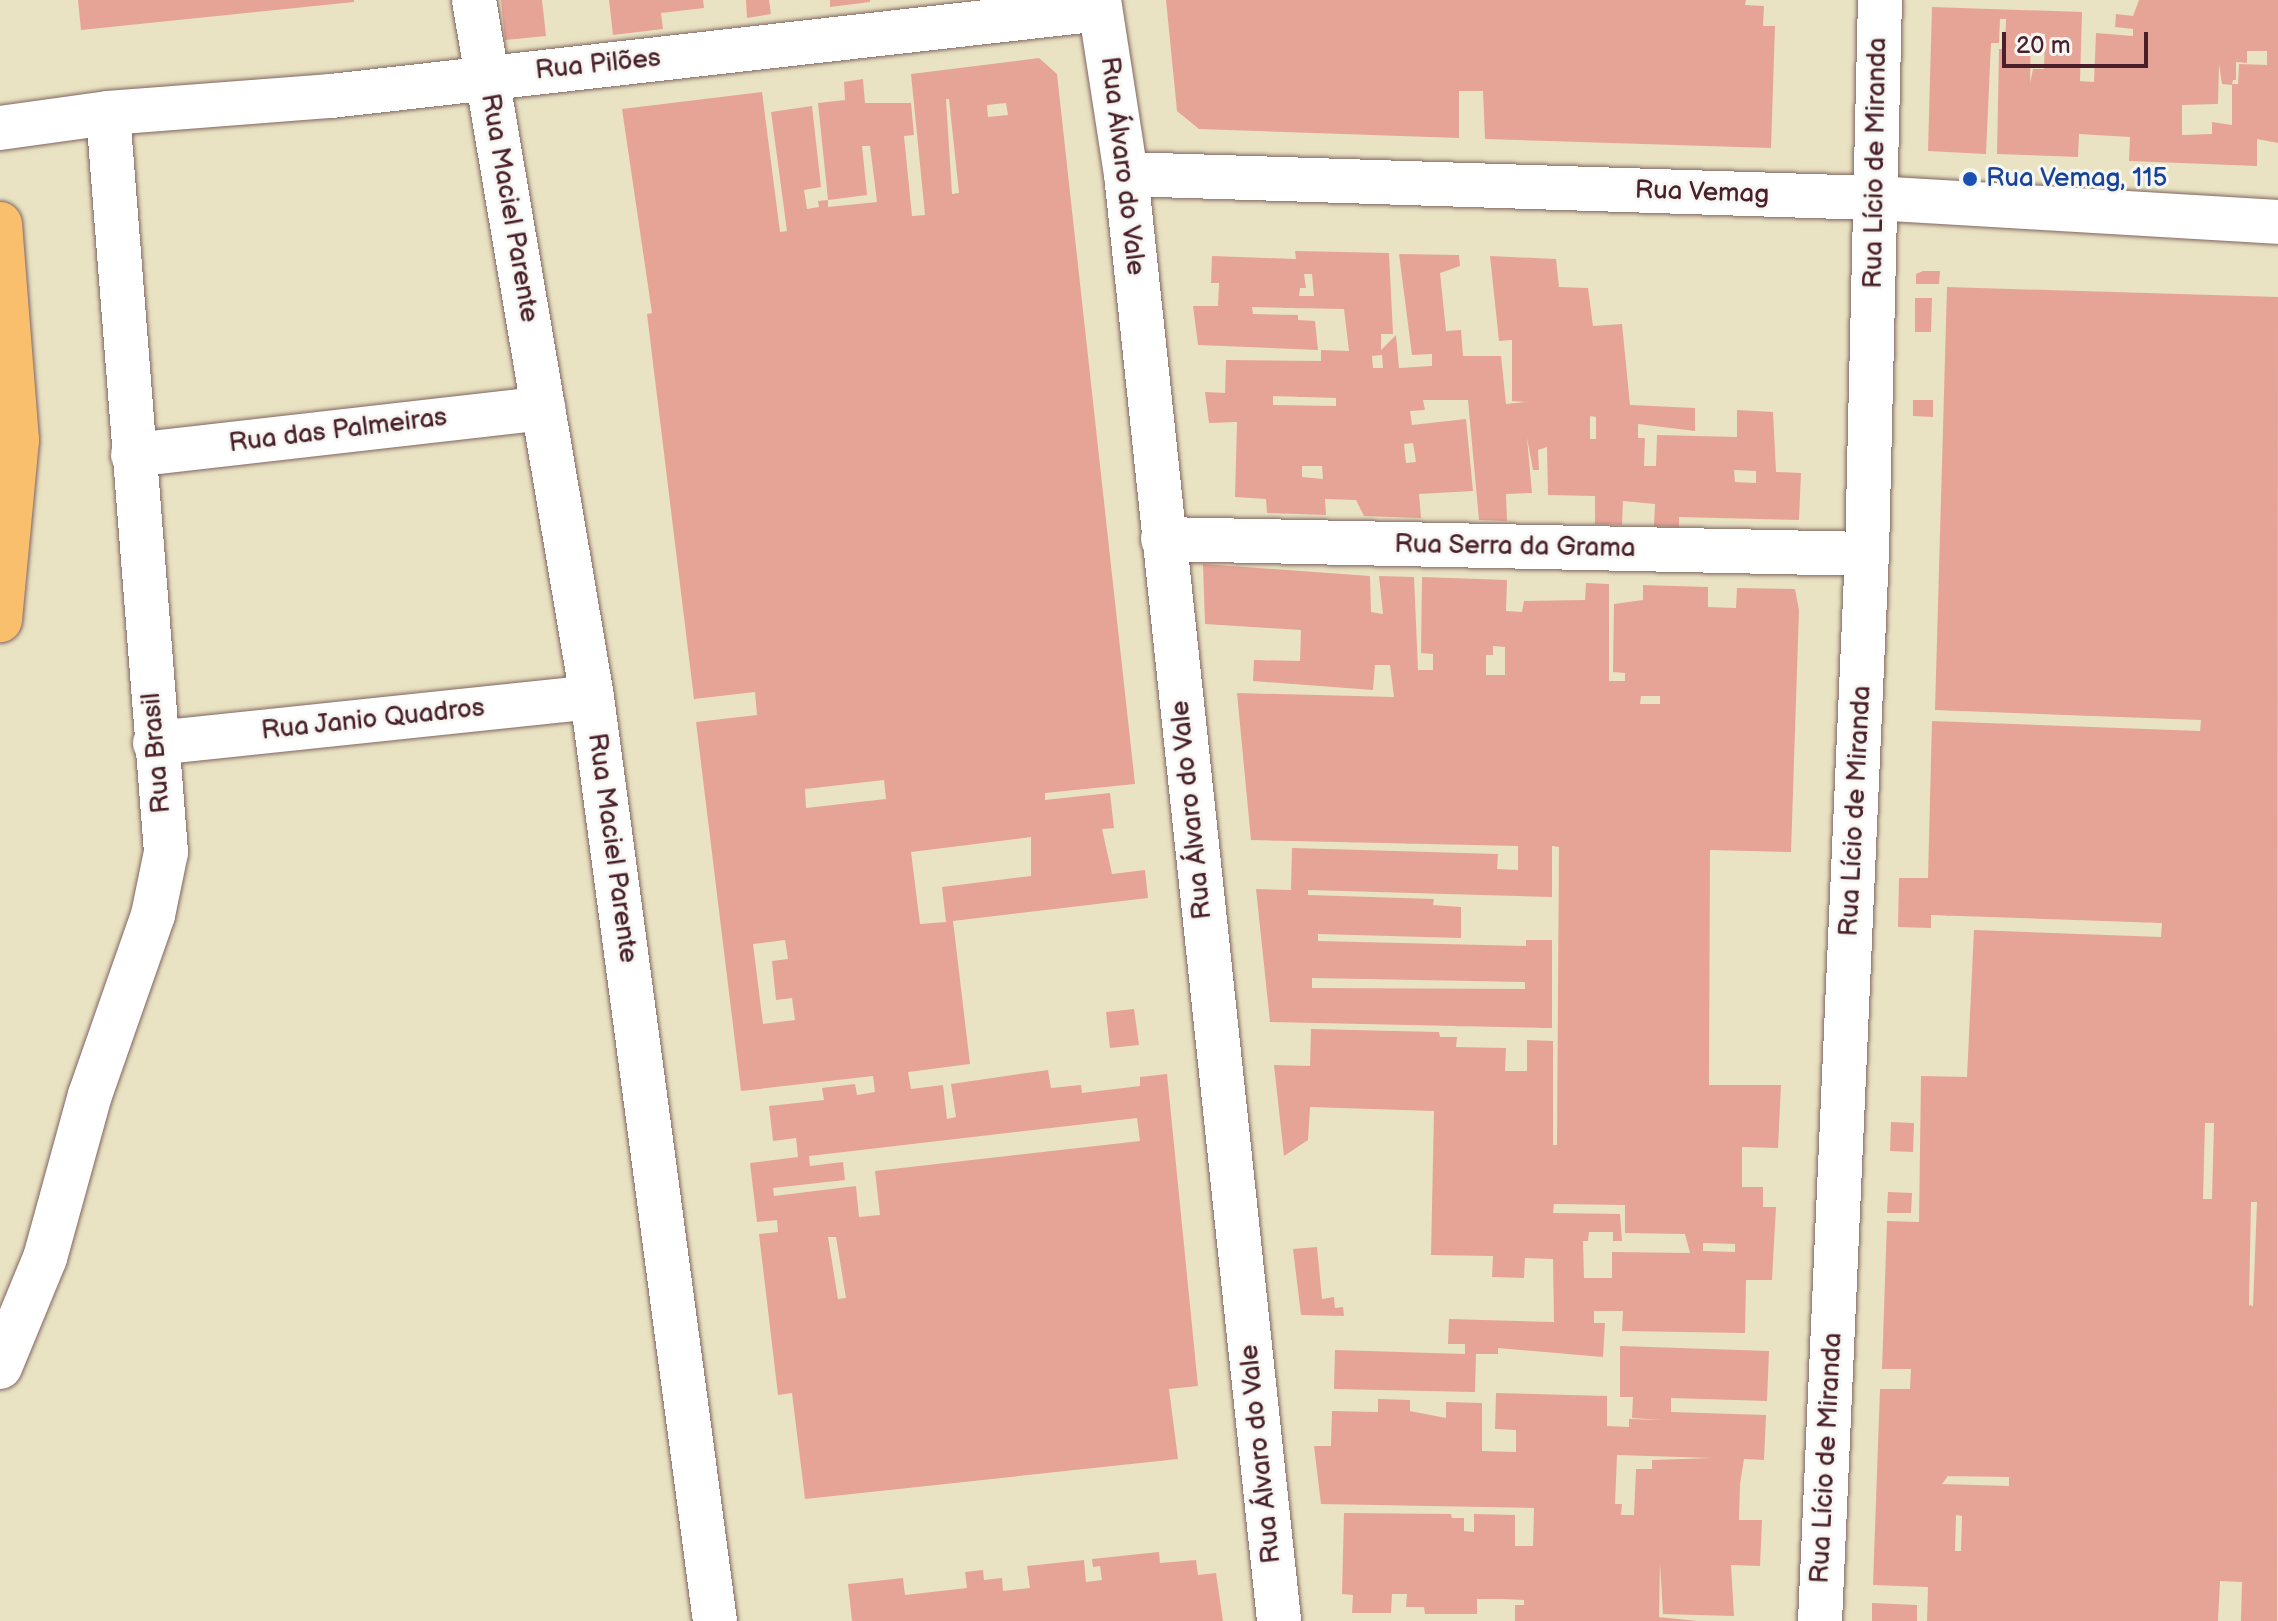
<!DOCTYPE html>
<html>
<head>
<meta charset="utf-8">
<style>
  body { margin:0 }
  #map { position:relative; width:2278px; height:1621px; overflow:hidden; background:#e9e3c3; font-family:"Balsamiq Sans",sans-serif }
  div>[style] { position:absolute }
  .building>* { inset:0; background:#e6a497 }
  .roads { filter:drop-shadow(0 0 2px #826460) drop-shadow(0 0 2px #826460) }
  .street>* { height:44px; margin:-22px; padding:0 22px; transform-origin:22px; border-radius:22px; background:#fff }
  .primary>* { height:44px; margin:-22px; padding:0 22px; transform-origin:22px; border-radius:22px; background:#f9bf6c }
  .dots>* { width:22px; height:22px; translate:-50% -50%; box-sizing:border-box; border:4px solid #f6f6f2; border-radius:50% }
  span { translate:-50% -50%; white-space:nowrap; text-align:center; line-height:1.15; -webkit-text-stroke:6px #f6f6f2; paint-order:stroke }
  .street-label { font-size:26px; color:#4a1f2b }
  .transit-label { font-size:26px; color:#164399 }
  .left { translate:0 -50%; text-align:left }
  .scale { position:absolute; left:2002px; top:32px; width:146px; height:36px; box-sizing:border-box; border:4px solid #4a1f2b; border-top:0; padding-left:10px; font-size:24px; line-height:28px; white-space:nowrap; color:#4a1f2b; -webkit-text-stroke:6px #f6f6f2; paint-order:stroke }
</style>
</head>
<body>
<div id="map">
  <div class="building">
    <div style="clip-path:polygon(78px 0,354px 0,354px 2px,81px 30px)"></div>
    <div style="clip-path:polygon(501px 0,542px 0,546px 36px,505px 40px)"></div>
    <div style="clip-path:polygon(609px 0,703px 0,704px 8px,661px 13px,663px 29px,613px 35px)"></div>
    <div style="clip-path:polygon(746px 0,769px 0,771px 14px,747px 18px)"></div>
    <div style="clip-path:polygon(830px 0,870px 0,870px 2px,830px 7px)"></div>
    <div style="clip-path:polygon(1166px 0,1746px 0,1745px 5px,1764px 6px,1763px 26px,1775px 26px,1771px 148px,1485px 139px,1483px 91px,1459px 91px,1459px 138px,1199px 129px,1177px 111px)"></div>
    <div style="clip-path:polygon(evenodd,2139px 0,2278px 0,2278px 143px,2257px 139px,2257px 166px,2129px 161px,2130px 137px,2079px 134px,2078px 157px,1997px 154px,1999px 49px,2005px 49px,2006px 19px,2000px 19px,1999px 43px,1991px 43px,1986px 154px,1928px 151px,1932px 7px,2082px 12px,2080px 81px,2094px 82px,2096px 33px,2133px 36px,2133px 29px,2115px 27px,2116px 14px,2133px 16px,2139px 0,2031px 33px,2045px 34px,2044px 69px,2033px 69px,2030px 83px,2031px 33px,2139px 0,2247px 51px,2267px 51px,2267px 65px,2239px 64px,2238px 84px,2232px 84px,2232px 125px,2212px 122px,2212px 134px,2182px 135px,2182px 105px,2218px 104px,2219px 64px,2222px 84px,2232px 85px,2233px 80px,2236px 80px,2236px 62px,2247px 63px,2247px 51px)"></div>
    <div style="clip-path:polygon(evenodd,1039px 58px,1057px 74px,1135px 784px,1045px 793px,1045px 800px,1110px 793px,1114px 828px,1102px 829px,1112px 874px,1145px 870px,1148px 898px,953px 921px,970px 1064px,908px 1072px,911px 1089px,943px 1085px,947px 1119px,956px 1117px,951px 1084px,1048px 1070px,1051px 1088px,1081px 1085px,1082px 1093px,1140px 1086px,1140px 1077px,1167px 1074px,1198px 1386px,1169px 1389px,1178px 1459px,805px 1499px,792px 1393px,778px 1395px,759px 1234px,778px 1232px,777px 1220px,757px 1222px,750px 1163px,798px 1157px,796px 1138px,773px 1141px,769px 1106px,824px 1100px,822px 1088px,855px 1084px,857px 1095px,875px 1092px,873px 1076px,741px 1091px,696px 722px,757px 715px,755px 692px,694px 699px,647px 314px,652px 313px,622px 109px,762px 92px,780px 232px,787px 231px,771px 112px,812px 106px,821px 187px,804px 190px,807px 209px,819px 207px,818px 201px,828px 200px,818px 103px,845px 100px,844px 82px,863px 79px,865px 103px,911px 103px,914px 135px,904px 136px,912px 216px,925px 215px,911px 74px,1039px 58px,946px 99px,949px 99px,959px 193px,952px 194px,946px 99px,1039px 58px,1006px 103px,1008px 115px,988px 117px,987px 105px,1006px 103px,1039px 58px,862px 146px,870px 146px,877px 202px,828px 207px,828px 200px,867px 195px,862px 146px,1039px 58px,884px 780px,886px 799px,806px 808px,805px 789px,884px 780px,1039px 58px,1031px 837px,1031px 876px,942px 887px,946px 922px,920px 924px,911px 852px,1031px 837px,1039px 58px,785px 940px,788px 959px,772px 961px,776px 1000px,792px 998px,795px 1020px,763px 1024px,753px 944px,785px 940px,1039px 58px,1137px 1118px,1140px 1141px,875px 1171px,880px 1215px,859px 1217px,856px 1186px,774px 1196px,773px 1188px,845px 1180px,843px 1162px,810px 1166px,809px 1156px,1137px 1118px,1039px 58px,828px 1237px,836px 1237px,846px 1298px,838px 1299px,828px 1237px)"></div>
    <div style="clip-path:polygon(evenodd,1295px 251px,1389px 253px,1393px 334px,1381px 334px,1381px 350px,1396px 335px,1399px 368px,1432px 366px,1432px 354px,1412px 355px,1399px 254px,1459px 255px,1460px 266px,1440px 273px,1446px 331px,1461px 330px,1463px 356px,1501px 356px,1506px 404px,1527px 402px,1512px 401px,1512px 340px,1499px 341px,1490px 256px,1556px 259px,1559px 287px,1588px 288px,1593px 326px,1622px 324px,1630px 405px,1695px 408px,1695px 431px,1638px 424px,1638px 438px,1645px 438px,1644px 466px,1656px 466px,1657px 435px,1737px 437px,1737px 410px,1773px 412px,1776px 472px,1801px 473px,1799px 520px,1679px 517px,1679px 527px,1654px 526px,1655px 504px,1623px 501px,1622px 525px,1595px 524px,1595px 496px,1548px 495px,1547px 447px,1538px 450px,1539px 470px,1533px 470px,1527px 438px,1532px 493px,1506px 494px,1507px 521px,1479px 520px,1468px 400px,1423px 400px,1425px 410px,1410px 411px,1412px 425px,1466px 419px,1473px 491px,1419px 494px,1421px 518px,1364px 516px,1356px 500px,1325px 499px,1326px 515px,1267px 513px,1266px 499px,1235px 497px,1237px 422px,1209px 423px,1205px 392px,1225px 393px,1226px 360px,1321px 361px,1321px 350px,1349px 351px,1344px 309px,1252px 307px,1253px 314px,1298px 315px,1298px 320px,1315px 321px,1318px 350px,1198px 345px,1193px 306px,1218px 306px,1219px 283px,1211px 283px,1212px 256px,1296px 259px,1295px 251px,1304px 274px,1312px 274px,1314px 296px,1299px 296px,1300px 288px,1306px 288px,1304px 274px,1295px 251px,1382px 355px,1383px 368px,1373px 368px,1372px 356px,1382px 355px,1295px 251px,1273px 396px,1336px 398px,1336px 406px,1273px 405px,1273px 396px,1295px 251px,1590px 416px,1596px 417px,1596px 439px,1590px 439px,1590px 416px,1295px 251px,1413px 443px,1416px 462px,1406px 463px,1404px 444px,1413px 443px,1295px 251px,1302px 466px,1322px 466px,1323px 479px,1302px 477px,1302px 466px,1295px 251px,1734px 470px,1756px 471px,1756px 483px,1735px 482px,1734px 470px)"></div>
    <div style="clip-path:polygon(1923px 271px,1940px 271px,1939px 284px,1916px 284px,1916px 274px)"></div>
    <div style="clip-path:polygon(evenodd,1947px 287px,2278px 297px,2277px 1621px,2241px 1621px,2242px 1582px,2220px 1581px,2218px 1621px,1927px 1621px,1928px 1587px,1873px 1585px,1880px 1389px,1910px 1389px,1911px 1369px,1882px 1369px,1887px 1221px,1919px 1222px,1921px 1076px,1967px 1077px,1974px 930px,2161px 937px,2162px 923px,1931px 915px,1931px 928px,1898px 927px,1899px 878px,1928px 878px,1932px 721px,2200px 731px,2201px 720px,1935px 710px,1947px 287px,2205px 1123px,2214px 1123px,2212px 1199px,2203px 1199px,2205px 1123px,1947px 287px,2251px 1202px,2257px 1202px,2253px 1306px,2249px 1305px,2251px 1202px,1947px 287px,1948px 1476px,2009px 1477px,2009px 1486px,1942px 1484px,1948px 1476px,1947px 287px,1956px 1515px,1962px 1516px,1961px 1551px,1955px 1551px,1956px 1515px)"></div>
    <div style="clip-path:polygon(1915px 298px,1932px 298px,1931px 332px,1915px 332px)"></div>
    <div style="clip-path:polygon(1913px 400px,1933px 400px,1933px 417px,1913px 416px)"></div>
    <div style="clip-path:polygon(evenodd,1203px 564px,1370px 576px,1371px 612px,1383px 614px,1379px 576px,1414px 577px,1418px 670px,1433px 670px,1433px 654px,1421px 653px,1422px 577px,1507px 580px,1506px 611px,1522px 612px,1524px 601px,1585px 600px,1586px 583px,1609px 584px,1609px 681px,1625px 681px,1625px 673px,1613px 672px,1614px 604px,1643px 600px,1643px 585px,1708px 587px,1708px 607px,1736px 608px,1737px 588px,1795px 589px,1799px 610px,1791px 852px,1710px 850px,1709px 1085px,1781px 1085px,1778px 1148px,1742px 1147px,1742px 1187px,1763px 1187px,1763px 1207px,1776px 1207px,1772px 1280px,1746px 1280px,1745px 1333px,1622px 1331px,1623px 1311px,1594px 1311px,1594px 1323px,1605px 1323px,1603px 1357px,1498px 1348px,1498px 1354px,1476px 1354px,1475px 1392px,1334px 1389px,1335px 1350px,1465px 1354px,1465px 1344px,1448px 1344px,1449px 1319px,1554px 1322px,1553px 1259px,1525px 1258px,1524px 1278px,1492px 1277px,1493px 1256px,1431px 1255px,1434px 1111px,1310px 1107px,1308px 1140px,1284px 1156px,1274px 1065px,1310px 1066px,1311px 1029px,1439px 1032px,1440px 1037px,1457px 1037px,1456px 1047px,1506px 1048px,1505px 1071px,1527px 1071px,1527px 1040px,1553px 1041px,1553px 1145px,1557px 1145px,1559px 847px,1552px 846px,1552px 897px,1308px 890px,1308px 895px,1434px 899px,1433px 905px,1461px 907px,1461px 938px,1318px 934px,1318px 941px,1526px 946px,1526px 940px,1552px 940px,1552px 1028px,1270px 1022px,1256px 889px,1291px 890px,1292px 848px,1498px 854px,1497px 869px,1518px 870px,1518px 846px,1251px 840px,1237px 693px,1394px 697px,1390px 665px,1375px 665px,1373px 690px,1253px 681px,1254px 660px,1300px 661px,1301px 630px,1205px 624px,1203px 564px,1493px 646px,1505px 647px,1505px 675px,1486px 675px,1486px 655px,1493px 655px,1493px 646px,1203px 564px,1641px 696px,1660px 696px,1660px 704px,1640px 704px,1641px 696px,1203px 564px,1312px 978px,1525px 982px,1525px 989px,1312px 988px,1312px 978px,1203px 564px,1554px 1204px,1625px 1205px,1625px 1233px,1685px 1234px,1690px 1253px,1612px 1252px,1612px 1278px,1584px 1278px,1583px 1241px,1588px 1241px,1589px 1232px,1613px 1232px,1613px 1241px,1622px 1241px,1620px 1214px,1553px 1213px,1554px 1204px,1203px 564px,1703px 1243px,1735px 1244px,1735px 1252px,1703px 1251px,1703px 1243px)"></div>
    <div style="clip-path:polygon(1134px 1009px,1139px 1045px,1110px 1048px,1106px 1012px)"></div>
    <div style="clip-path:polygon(1891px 1122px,1914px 1123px,1913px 1152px,1890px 1151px)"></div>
    <div style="clip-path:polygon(1888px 1192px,1912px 1193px,1911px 1213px,1887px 1213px)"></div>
    <div style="clip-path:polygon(1317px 1247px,1322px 1299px,1334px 1297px,1335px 1308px,1343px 1307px,1344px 1316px,1301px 1315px,1293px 1249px)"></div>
    <div style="clip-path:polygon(evenodd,1620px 1346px,1769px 1351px,1767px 1401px,1671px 1398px,1671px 1412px,1766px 1415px,1764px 1460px,1744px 1459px,1740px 1484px,1739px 1520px,1762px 1520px,1760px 1566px,1731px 1565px,1734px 1616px,1663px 1614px,1660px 1563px,1659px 1617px,1697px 1621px,1515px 1621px,1515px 1605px,1524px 1605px,1524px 1600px,1503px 1599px,1477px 1599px,1477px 1614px,1425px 1614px,1424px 1607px,1406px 1607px,1407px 1594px,1392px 1594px,1391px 1613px,1352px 1613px,1353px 1595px,1342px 1594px,1344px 1513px,1451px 1514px,1452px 1518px,1464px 1518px,1464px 1531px,1474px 1532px,1474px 1514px,1515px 1515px,1515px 1546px,1533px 1546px,1534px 1508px,1321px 1504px,1314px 1446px,1331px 1446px,1332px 1411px,1378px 1412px,1378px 1399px,1410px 1400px,1410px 1411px,1446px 1418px,1446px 1402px,1482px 1403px,1482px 1451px,1516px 1452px,1516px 1430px,1495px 1429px,1496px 1393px,1607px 1396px,1607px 1426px,1629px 1427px,1629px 1419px,1663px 1420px,1632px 1418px,1633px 1397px,1620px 1397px,1620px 1346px,1617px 1455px,1712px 1458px,1652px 1460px,1652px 1469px,1636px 1469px,1634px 1515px,1621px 1515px,1622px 1504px,1615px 1504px,1617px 1455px)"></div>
    <div style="clip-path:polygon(1159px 1552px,1160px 1563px,1196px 1560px,1198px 1575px,1216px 1573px,1223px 1621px,852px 1621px,848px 1584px,903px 1578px,905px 1595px,967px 1588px,965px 1572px,983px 1570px,984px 1580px,1002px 1578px,1003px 1591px,1030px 1588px,1027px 1566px,1084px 1560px,1086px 1582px,1102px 1580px,1100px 1566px,1093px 1567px,1092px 1559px)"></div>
    <div style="clip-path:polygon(1872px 1603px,1917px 1605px,1917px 1621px,1872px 1621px)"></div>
  </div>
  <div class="roads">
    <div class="street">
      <div style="left:474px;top:0;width:707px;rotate:80.39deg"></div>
      <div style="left:592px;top:697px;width:932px;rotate:82.42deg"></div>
      <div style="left:1099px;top:0;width:176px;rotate:81.2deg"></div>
      <div style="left:1126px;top:174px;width:1455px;rotate:83.96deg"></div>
      <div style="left:0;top:128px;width:109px;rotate:-7.9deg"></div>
      <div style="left:108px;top:113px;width:224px;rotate:-4.4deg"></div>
      <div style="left:331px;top:96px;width:774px;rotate:-6.45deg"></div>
      <div style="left:1126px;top:174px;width:749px;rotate:1.84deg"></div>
      <div style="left:1875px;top:198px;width:404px;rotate:3.4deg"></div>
      <div style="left:133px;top:455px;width:413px;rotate:-6.5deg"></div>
      <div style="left:1163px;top:539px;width:704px;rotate:1.22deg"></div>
      <div style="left:155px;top:743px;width:439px;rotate:-6deg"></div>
      <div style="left:0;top:1367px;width:118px;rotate:-67.6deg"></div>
      <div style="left:45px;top:1258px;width:169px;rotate:-74.6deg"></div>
      <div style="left:90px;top:1095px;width:191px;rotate:-70.7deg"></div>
      <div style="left:153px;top:915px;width:64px;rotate:-78.3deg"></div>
      <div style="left:166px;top:852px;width:741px;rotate:-94.49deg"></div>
      <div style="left:1820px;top:1621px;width:1068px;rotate:-87.48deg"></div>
      <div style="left:1867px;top:554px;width:554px;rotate:-88.66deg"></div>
    </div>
    <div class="primary">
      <div style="left:0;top:224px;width:217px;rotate:85.5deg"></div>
      <div style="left:17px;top:440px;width:181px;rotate:95.4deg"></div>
    </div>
  </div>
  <div class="dots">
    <div style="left:1970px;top:179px;background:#1a4fb4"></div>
  </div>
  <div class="street-label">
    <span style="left:598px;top:65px;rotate:-6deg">Rua Pilões</span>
    <span style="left:1876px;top:163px;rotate:-89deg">Rua Lício de Miranda</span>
    <span style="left:1122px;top:166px;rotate:83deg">Rua Álvaro do Vale</span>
    <span style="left:1702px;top:193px;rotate:2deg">Rua Vemag</span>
    <span style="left:509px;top:208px;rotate:80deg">Rua Maciel Parente</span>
    <span style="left:338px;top:431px;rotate:-7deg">Rua das Palmeiras</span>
    <span style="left:1515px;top:547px;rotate:1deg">Rua Serra da Grama</span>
    <span style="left:373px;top:720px;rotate:-6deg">Rua Janio Quadros</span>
    <span style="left:157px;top:753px;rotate:-95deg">Rua Brasil</span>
    <span style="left:1192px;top:810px;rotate:-96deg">Rua Álvaro do Vale</span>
    <span style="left:1856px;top:811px;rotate:-87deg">Rua Lício de Miranda</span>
    <span style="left:612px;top:848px;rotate:82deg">Rua Maciel Parente</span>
    <span style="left:1261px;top:1454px;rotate:-96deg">Rua Álvaro do Vale</span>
    <span style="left:1827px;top:1458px;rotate:-87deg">Rua Lício de Miranda</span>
  </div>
  <div class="transit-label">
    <span class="left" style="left:1986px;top:179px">Rua Vemag, 115</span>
  </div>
  <div class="scale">20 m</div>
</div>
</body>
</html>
